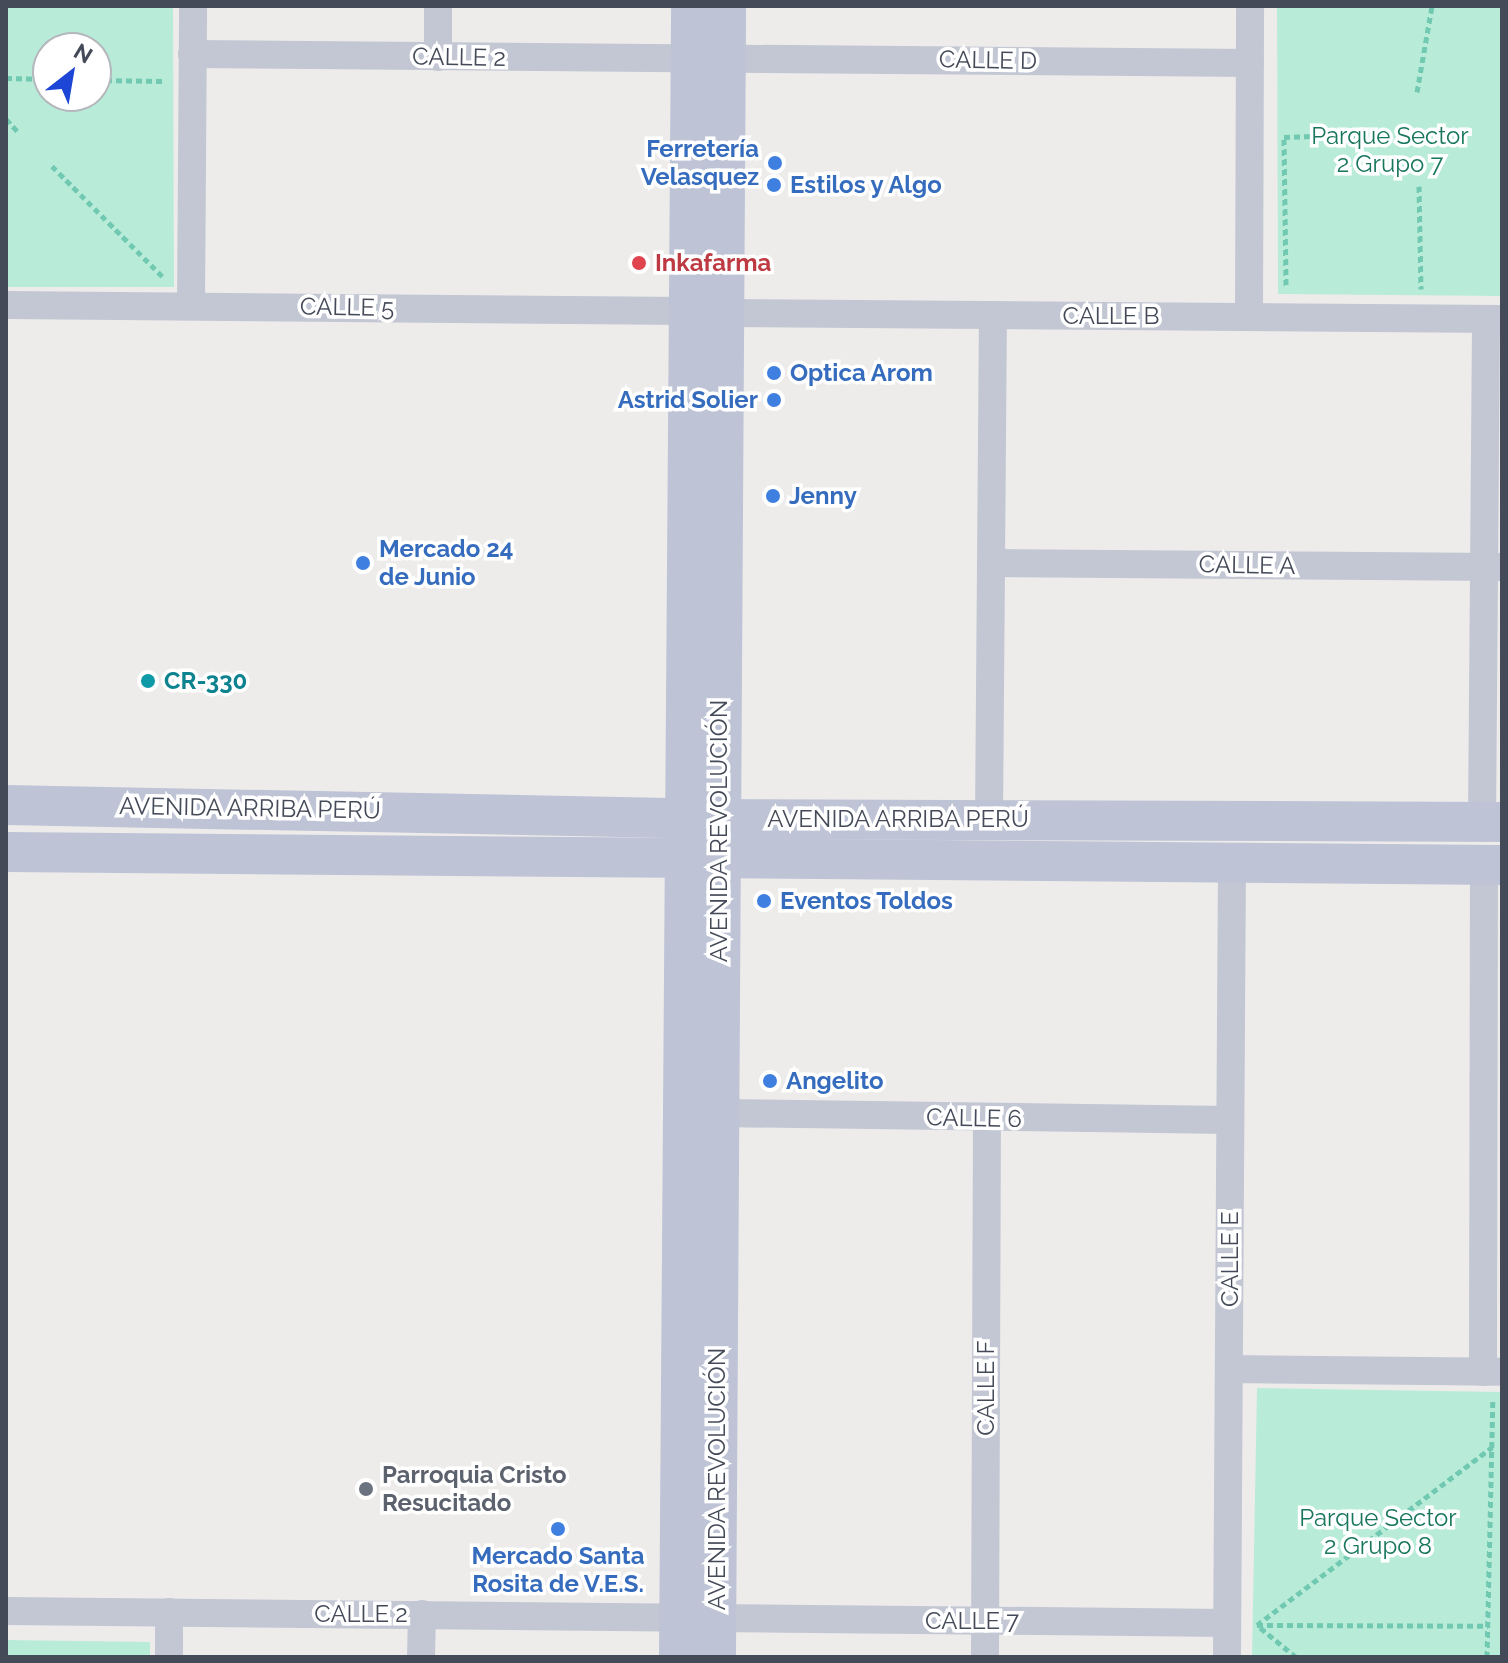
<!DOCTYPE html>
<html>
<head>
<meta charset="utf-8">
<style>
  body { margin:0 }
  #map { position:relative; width:1508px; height:1663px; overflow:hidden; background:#eeeceb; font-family:Raleway,sans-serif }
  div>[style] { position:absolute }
  .green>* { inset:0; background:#b9ecd8 }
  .path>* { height:5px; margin-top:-2.5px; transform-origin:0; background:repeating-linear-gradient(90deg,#72c9b1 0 6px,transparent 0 10px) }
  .street>* { height:28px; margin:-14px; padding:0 14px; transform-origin:14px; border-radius:14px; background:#c2c7d3 }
  .secondary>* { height:40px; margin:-20px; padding:0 20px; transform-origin:20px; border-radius:20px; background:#bec4d5 }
  .dots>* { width:22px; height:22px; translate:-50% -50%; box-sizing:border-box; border:4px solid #fff; border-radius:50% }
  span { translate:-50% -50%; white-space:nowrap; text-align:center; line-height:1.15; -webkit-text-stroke:7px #fff; paint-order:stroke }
  .street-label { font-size:24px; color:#444a58 }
  .park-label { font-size:24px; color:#18765c }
  .shop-label { font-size:24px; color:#366cbe; font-weight:700 }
  .right { translate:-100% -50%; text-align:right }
  .left { translate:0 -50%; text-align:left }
  .health-label { font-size:24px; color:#be3a42; font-weight:700 }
  .culture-label { font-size:24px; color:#0d838f; font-weight:700 }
  .worship-label { font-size:24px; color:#5b616d; font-weight:700 }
  .frame { position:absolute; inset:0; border:8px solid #444a58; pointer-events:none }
  .north { position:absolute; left:32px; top:32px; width:80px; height:80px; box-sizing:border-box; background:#fff; border:2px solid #b4b7bc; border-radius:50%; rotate:31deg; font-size:22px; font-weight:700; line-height:32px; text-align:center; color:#444a58 }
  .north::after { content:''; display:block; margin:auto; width:28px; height:36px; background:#1d46d6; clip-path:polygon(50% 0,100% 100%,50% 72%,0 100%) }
</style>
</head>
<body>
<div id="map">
  <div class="green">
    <div style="clip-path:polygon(evenodd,6px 6px,173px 6px,174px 287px,6px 287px,6px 6px,48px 48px,96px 48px,96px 96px,48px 96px,48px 48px)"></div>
    <div style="clip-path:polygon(1277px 6px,1502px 6px,1502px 296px,1278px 294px)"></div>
    <div style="clip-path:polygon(1257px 1388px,1502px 1392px,1502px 1657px,1252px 1657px)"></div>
    <div style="clip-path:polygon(6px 1640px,150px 1642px,150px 1657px,6px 1657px)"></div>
  </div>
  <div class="path">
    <div style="left:6px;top:78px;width:42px;rotate:1.4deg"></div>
    <div style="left:96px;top:80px;width:68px;rotate:0.8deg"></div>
    <div style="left:1417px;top:92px;width:87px;rotate:-80.1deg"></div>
    <div style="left:6px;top:119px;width:19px;rotate:47deg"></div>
    <div style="left:1284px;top:137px;width:88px;rotate:-2deg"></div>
    <div style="left:1284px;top:139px;width:149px;rotate:89.2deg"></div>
    <div style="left:52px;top:166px;width:156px;rotate:45deg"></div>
    <div style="left:1419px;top:186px;width:103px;rotate:88.9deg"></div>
    <div style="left:1257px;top:1625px;width:231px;rotate:0.2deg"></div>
    <div style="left:1296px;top:1657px;width:50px;rotate:-140.6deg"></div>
    <div style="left:1257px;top:1625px;width:295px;rotate:-37.1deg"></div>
    <div style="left:1487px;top:1657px;width:256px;rotate:-88.7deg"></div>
  </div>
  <div class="street">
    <div style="left:192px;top:54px;width:1058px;rotate:0.49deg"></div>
    <div style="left:438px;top:57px;width:51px;rotate:-90deg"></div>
    <div style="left:6px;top:305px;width:683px;rotate:0.5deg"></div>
    <div style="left:191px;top:306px;width:300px;rotate:-89.6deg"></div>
    <div style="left:719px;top:313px;width:783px;rotate:0.44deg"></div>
    <div style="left:1249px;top:317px;width:311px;rotate:-89.8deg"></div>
    <div style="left:991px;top:563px;width:511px;rotate:0.45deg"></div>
    <div style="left:989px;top:819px;width:504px;rotate:-89.55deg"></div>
    <div style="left:1482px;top:822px;width:503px;rotate:-89.54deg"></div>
    <div style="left:718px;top:1113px;width:512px;rotate:0.78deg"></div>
    <div style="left:1229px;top:1369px;width:271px;rotate:0.6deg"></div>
    <div style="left:1483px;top:1372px;width:507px;rotate:-89.89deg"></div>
    <div style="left:6px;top:1611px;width:1221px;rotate:0.56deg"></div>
    <div style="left:169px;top:1657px;width:45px;rotate:-90deg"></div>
    <div style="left:421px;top:1657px;width:43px;rotate:-88.7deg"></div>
    <div style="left:985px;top:1657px;width:539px;rotate:-89.79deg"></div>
    <div style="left:1227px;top:1657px;width:796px;rotate:-89.64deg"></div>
  </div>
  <div class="secondary">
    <div style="left:6px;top:805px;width:713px;rotate:1.12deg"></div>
    <div style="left:719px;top:819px;width:783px;rotate:0.22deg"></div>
    <div style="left:6px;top:852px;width:1496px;rotate:0.5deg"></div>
    <div style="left:679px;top:1657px;width:1651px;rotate:-89.58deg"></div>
    <div style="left:716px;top:1657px;width:1651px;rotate:-89.65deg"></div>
  </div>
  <div class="dots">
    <div style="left:775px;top:163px;background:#3f7fe0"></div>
    <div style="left:774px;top:185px;background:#3f7fe0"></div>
    <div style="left:639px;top:263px;background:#e0444e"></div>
    <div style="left:774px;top:373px;background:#3f7fe0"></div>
    <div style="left:774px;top:400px;background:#3f7fe0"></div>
    <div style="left:773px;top:496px;background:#3f7fe0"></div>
    <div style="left:363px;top:563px;background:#3f7fe0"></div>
    <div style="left:148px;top:681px;background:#0f9aa8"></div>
    <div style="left:764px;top:901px;background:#3f7fe0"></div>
    <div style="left:770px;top:1081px;background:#3f7fe0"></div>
    <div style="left:366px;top:1489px;background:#6b7280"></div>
    <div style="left:558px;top:1529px;background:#3f7fe0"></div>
  </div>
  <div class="street-label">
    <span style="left:459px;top:57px;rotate:1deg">CALLE 2</span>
    <span style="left:988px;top:60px;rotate:1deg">CALLE D</span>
    <span style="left:347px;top:307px;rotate:1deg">CALLE 5</span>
    <span style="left:1111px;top:316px">CALLE B</span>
    <span style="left:1247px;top:565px;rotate:1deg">CALLE A</span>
    <span style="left:250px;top:808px;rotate:1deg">AVENIDA ARRIBA PERÚ</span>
    <span style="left:898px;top:819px">AVENIDA ARRIBA PERÚ</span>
    <span style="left:719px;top:831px;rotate:-90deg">AVENIDA REVOLUCIÓN</span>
    <span style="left:974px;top:1118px;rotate:1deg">CALLE 6</span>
    <span style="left:1230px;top:1259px;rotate:-90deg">CALLE E</span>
    <span style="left:986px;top:1388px;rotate:-90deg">CALLE F</span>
    <span style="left:717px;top:1479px;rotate:-90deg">AVENIDA REVOLUCIÓN</span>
    <span style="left:361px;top:1614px">CALLE 2</span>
    <span style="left:972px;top:1621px">CALLE 7</span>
  </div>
  <div class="park-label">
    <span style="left:1390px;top:150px">Parque Sector<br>2 Grupo 7</span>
    <span style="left:1378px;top:1532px">Parque Sector<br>2 Grupo 8</span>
  </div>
  <div class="shop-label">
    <span class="right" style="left:759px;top:163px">Ferretería<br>Velasquez</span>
    <span class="left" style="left:790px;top:185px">Estilos y Algo</span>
    <span class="left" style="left:790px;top:373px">Optica Arom</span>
    <span class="right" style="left:758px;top:400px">Astrid Solier</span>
    <span class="left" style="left:789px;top:496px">Jenny</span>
    <span class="left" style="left:379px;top:563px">Mercado 24<br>de Junio</span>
    <span class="left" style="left:780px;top:901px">Eventos Toldos</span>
    <span class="left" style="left:786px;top:1081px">Angelito</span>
    <span style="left:558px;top:1570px">Mercado Santa<br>Rosita de V.E.S.</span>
  </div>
  <div class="health-label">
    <span class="left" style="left:655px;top:263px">Inkafarma</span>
  </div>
  <div class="culture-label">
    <span class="left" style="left:164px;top:681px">CR-330</span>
  </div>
  <div class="worship-label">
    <span class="left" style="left:382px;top:1489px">Parroquia Cristo<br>Resucitado</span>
  </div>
  <div class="frame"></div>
  <div class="north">N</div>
</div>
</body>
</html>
